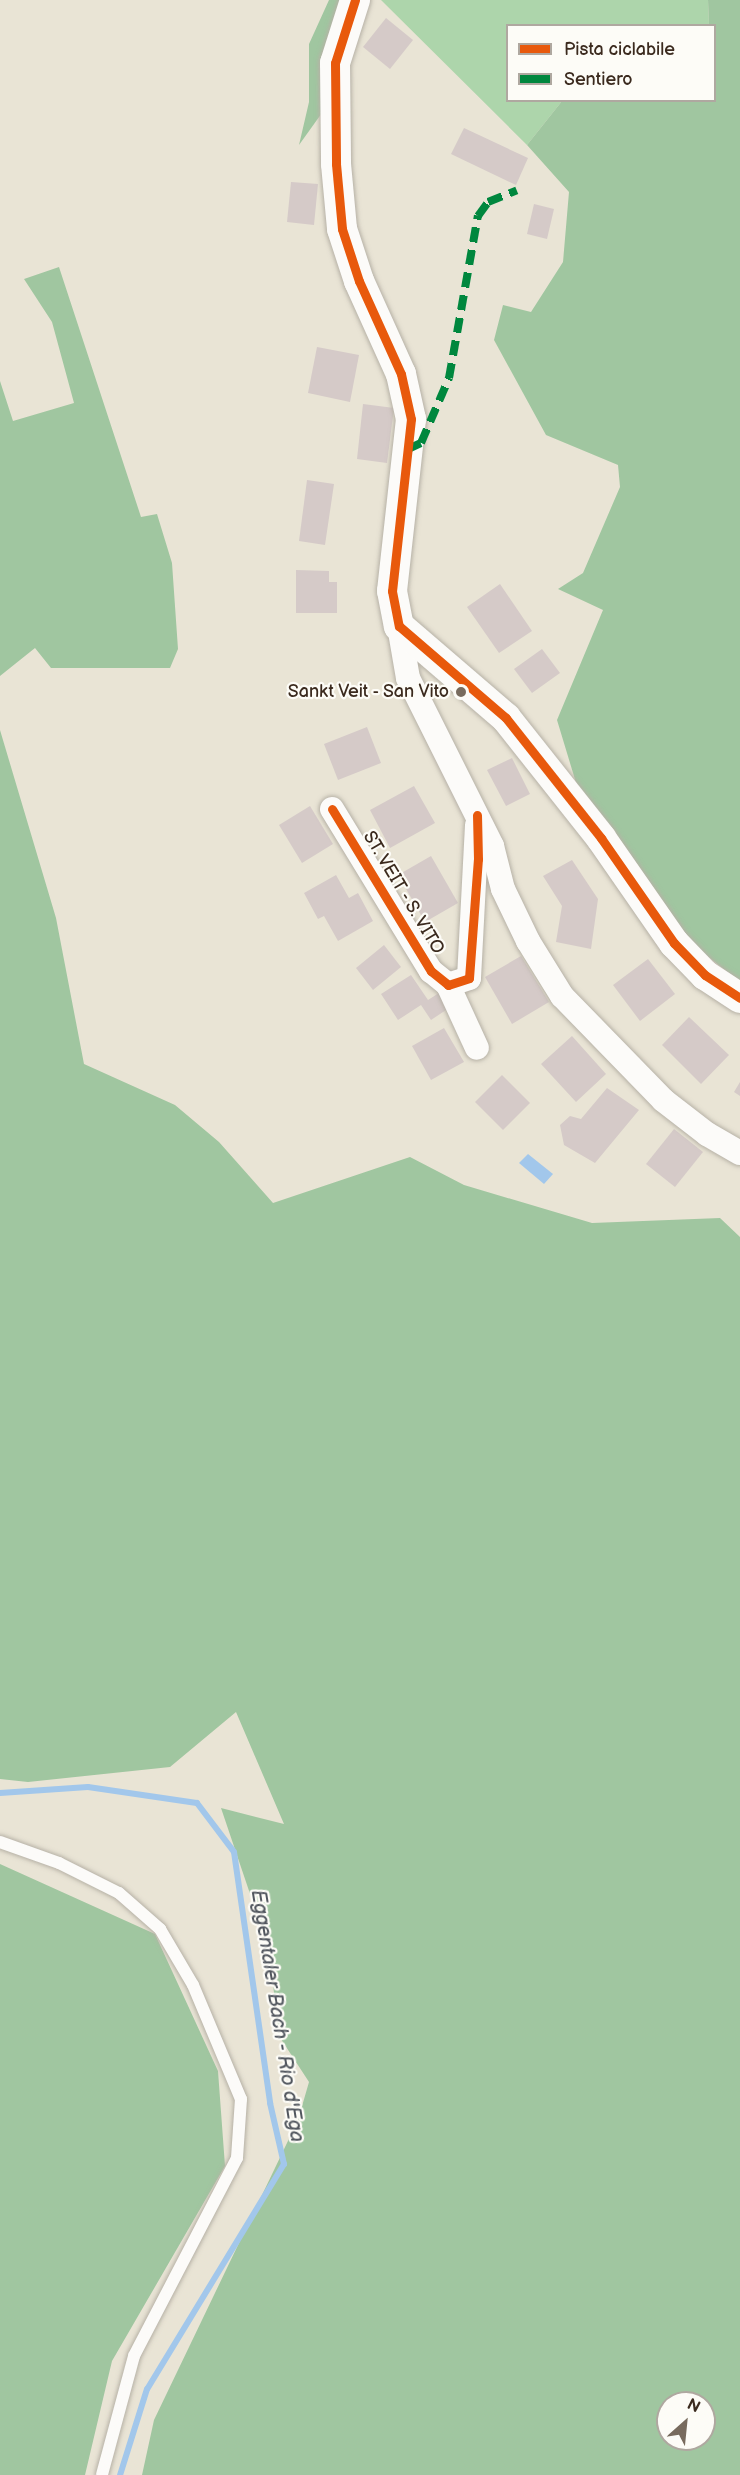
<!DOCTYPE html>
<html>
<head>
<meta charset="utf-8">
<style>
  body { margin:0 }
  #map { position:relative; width:740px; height:2475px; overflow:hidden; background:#e9e4d5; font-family:"Balsamiq Sans",sans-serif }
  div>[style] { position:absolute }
  .green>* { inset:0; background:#add5ab }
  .forest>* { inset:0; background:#a0c6a0 }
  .water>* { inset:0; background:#a2c7eb }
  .stream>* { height:6px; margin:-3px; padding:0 3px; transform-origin:3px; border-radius:3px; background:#a2c7eb }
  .building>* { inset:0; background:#d5cac8 }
  .roads { filter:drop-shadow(0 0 2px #b6b1a6) drop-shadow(0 0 2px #b6b1a6) }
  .service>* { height:12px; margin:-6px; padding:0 6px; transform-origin:6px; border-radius:6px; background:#fcfbf9 }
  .minor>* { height:24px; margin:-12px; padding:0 12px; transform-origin:12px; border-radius:12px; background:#fcfbf9 }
  .tertiary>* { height:30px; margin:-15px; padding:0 15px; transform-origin:15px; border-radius:15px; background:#fcfbf9 }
  .quiet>* { height:8px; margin-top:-4px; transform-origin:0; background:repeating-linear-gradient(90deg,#00873e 0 15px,transparent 0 23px) }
  .cycleway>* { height:9px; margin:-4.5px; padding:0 4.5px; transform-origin:4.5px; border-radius:4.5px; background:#e8590c }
  .dots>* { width:16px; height:16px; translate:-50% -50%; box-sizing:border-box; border:3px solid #fdfcf7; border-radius:50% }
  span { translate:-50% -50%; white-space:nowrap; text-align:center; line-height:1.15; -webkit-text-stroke:4.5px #fdfcf7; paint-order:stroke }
  .poi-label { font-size:18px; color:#3b2a1e }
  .right { translate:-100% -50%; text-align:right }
  .street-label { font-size:18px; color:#3b2a1e }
  .water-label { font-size:20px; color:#51565e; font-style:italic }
  .legend { position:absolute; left:506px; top:24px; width:210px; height:78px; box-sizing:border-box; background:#fdfcf7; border:2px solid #afa8a0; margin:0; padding:8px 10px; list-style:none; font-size:18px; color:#3b2a1e }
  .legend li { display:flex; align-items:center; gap:12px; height:30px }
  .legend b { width:30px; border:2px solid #afa8a0 }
  .north { position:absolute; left:656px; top:2391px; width:60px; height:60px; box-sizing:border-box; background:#fdfcf7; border:2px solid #afa8a0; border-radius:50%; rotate:27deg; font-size:16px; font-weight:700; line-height:24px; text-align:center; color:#3b2a1e }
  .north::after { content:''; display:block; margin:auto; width:21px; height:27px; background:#786b5e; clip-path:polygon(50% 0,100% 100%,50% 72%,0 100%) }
</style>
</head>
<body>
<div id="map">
  <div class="green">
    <div style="clip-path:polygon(381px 0,708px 0,709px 25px,508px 26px,508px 100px,562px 101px,527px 145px)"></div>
  </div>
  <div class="forest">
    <div style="clip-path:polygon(329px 0,369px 0,355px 32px,347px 78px,299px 145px,309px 102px,309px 44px)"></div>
    <div style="clip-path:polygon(708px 0,740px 0,740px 982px,646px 907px,580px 796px,557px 720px,603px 610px,558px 589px,583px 573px,620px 487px,618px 465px,546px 435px,494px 340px,503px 305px,531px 312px,563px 262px,569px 192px,527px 145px,562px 101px,714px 100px,714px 26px,709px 25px)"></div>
    <div style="clip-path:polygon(59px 267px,141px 517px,157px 514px,172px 563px,178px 649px,170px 668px,51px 668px,35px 648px,0 676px,0 381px,13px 421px,74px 403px,52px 322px,24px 279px)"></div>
    <div style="clip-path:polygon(evenodd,0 730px,56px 918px,84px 1064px,175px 1105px,219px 1142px,273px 1203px,410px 1157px,464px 1185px,592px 1223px,720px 1218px,740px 1237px,740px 2475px,142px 2475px,154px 2420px,298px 2120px,309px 2082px,279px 2036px,269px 1950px,221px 1808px,284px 1824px,236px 1712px,170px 1767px,28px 1782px,0 1779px,0 730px,668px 2403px,704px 2403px,704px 2439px,668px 2439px,668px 2403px)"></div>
    <div style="clip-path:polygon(0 1864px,155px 1934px,218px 2071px,225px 2166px,112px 2361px,85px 2475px,0 2475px)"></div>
  </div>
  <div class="water">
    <div style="clip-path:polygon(528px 1154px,553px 1174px,544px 1184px,519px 1163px)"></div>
  </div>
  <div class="stream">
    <div style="left:0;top:1793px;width:88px;rotate:-3.9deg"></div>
    <div style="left:88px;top:1787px;width:110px;rotate:8.4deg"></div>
    <div style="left:197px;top:1803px;width:61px;rotate:52.9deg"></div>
    <div style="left:234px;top:1852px;width:254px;rotate:81.8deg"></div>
    <div style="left:270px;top:2103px;width:63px;rotate:77.1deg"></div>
    <div style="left:284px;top:2164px;width:263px;rotate:121.3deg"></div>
    <div style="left:147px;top:2389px;width:90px;rotate:107.4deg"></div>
  </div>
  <div class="building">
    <div style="clip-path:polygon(386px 18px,413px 40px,390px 69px,363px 47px)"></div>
    <div style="clip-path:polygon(464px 128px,528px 158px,516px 185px,451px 154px)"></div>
    <div style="clip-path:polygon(291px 182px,318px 184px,314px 225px,287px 222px)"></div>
    <div style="clip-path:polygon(534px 204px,554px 209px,547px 239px,527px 234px)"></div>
    <div style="clip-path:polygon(317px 347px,359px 355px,350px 402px,308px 393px)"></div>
    <div style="clip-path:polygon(363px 404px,394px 408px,387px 463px,357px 459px)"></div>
    <div style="clip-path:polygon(307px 480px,334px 484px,325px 545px,299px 541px)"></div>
    <div style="clip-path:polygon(296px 570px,329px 571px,329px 582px,337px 582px,337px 613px,296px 613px)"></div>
    <div style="clip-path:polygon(500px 584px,532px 631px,499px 653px,467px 607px)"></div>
    <div style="clip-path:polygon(542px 649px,560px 673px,532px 693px,514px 669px)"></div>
    <div style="clip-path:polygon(367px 727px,381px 763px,338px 780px,324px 744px)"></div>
    <div style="clip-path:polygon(512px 758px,530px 794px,506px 806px,487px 770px)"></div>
    <div style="clip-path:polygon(414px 786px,435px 823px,390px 848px,370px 810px)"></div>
    <div style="clip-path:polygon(310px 806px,333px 844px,302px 863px,279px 825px)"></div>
    <div style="clip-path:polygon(431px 856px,458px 903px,425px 922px,398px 875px)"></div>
    <div style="clip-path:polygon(572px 860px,598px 899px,591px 949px,556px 942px,562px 906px,543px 876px)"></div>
    <div style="clip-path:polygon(336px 875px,349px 898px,358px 893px,373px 921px,338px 941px,324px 916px,318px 919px,304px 893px)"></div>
    <div style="clip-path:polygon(384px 945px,401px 967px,373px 990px,356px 968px)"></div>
    <div style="clip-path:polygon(521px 956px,549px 1002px,512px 1024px,485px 977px)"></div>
    <div style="clip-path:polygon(648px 959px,675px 994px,640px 1021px,613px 985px)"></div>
    <div style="clip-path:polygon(411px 975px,428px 1000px,439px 993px,449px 1008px,431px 1020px,421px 1005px,398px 1020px,381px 994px)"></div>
    <div style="clip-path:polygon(689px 1017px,729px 1055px,701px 1084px,662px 1045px)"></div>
    <div style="clip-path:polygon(444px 1028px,464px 1062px,431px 1080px,412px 1046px)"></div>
    <div style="clip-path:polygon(572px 1036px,606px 1074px,576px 1102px,541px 1064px)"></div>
    <div style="clip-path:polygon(502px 1075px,530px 1103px,503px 1130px,475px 1102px)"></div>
    <div style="clip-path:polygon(740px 1082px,740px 1096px,734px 1092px)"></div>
    <div style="clip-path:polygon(607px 1088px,639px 1110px,595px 1163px,564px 1145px,560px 1125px,570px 1116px,581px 1119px)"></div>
    <div style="clip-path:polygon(674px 1129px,703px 1152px,675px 1187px,646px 1164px)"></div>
  </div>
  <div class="roads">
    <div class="service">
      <div style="left:0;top:1842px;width:63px;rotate:19.6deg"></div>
      <div style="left:59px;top:1863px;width:67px;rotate:26.6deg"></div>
      <div style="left:119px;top:1893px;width:55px;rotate:41.3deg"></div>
      <div style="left:160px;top:1929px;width:65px;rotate:59.5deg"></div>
      <div style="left:193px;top:1985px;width:124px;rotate:67.2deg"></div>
      <div style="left:241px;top:2099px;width:59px;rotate:93.9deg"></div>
      <div style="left:237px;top:2158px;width:223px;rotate:117.5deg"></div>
      <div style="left:134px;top:2356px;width:123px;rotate:105.1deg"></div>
    </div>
    <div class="minor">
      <div style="left:399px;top:626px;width:53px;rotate:80.2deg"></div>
      <div style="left:408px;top:678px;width:188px;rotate:63.4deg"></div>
      <div style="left:492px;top:846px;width:44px;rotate:75.7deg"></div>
      <div style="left:503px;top:889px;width:58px;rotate:64.3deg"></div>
      <div style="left:528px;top:941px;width:65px;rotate:58.3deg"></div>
      <div style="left:562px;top:996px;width:145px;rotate:45.8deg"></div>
      <div style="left:663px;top:1100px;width:56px;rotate:37.7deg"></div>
      <div style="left:707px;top:1134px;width:38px;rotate:30deg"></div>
      <div style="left:332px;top:809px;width:190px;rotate:58.6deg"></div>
      <div style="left:431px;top:971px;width:22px;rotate:39deg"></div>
      <div style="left:448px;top:985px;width:22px;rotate:-18deg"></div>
      <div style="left:469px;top:978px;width:153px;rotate:-87deg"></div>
      <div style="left:448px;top:985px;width:69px;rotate:65.3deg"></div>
    </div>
    <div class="tertiary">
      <div style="left:355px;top:0;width:66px;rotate:107.6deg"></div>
      <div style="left:335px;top:63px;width:101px;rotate:89.4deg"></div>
      <div style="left:336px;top:164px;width:65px;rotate:84.7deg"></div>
      <div style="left:342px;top:229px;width:55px;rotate:71.9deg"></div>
      <div style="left:359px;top:281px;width:102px;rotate:65.7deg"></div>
      <div style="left:401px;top:374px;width:46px;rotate:77.5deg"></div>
      <div style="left:411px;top:419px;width:173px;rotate:96.3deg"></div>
      <div style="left:392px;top:591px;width:36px;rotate:79deg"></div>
      <div style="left:399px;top:626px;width:141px;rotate:40.7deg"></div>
      <div style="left:506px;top:718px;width:153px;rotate:51.6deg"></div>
      <div style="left:601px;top:838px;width:128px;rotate:55.2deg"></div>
      <div style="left:674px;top:943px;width:45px;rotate:45.9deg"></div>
      <div style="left:705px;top:975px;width:42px;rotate:33.3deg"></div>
    </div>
  </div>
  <div class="quiet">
    <div style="left:408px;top:449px;width:14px;rotate:-25deg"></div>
    <div style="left:421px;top:443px;width:71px;rotate:-66.7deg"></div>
    <div style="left:449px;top:378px;width:165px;rotate:-79.9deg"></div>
    <div style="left:478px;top:216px;width:17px;rotate:-54deg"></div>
    <div style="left:488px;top:202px;width:31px;rotate:-22deg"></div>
  </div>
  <div class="cycleway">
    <div style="left:355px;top:0;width:66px;rotate:107.6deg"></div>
    <div style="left:335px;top:63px;width:101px;rotate:89.4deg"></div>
    <div style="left:336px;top:164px;width:65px;rotate:84.7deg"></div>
    <div style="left:342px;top:229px;width:55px;rotate:71.9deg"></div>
    <div style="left:359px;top:281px;width:102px;rotate:65.7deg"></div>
    <div style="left:401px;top:374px;width:46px;rotate:77.5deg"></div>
    <div style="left:411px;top:419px;width:173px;rotate:96.3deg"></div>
    <div style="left:392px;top:591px;width:36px;rotate:79deg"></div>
    <div style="left:399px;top:626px;width:141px;rotate:40.7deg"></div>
    <div style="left:506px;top:718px;width:153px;rotate:51.6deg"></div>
    <div style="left:601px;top:838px;width:128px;rotate:55.2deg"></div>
    <div style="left:674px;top:943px;width:45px;rotate:45.9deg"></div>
    <div style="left:705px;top:975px;width:42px;rotate:33.3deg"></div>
    <div style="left:332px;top:809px;width:190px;rotate:58.6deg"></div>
    <div style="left:431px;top:971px;width:22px;rotate:39deg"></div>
    <div style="left:448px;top:985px;width:22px;rotate:-18deg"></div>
    <div style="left:469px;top:978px;width:119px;rotate:-85.7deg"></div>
    <div style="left:478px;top:859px;width:44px;rotate:-91.3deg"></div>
  </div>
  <div class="dots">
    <div style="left:461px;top:692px;background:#786b5e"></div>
  </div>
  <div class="poi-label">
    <span class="right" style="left:449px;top:692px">Sankt Veit - San Vito</span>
  </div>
  <div class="street-label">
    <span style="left:403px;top:893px;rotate:59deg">ST. VEIT - S. VITO</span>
  </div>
  <div class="water-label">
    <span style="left:277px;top:2016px;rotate:81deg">Eggentaler Bach - Rio d'Ega</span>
  </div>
  <ul class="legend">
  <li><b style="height:8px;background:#e8590c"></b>Pista ciclabile</li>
  <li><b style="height:8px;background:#00873e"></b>Sentiero</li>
  </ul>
  <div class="north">N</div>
</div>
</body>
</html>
